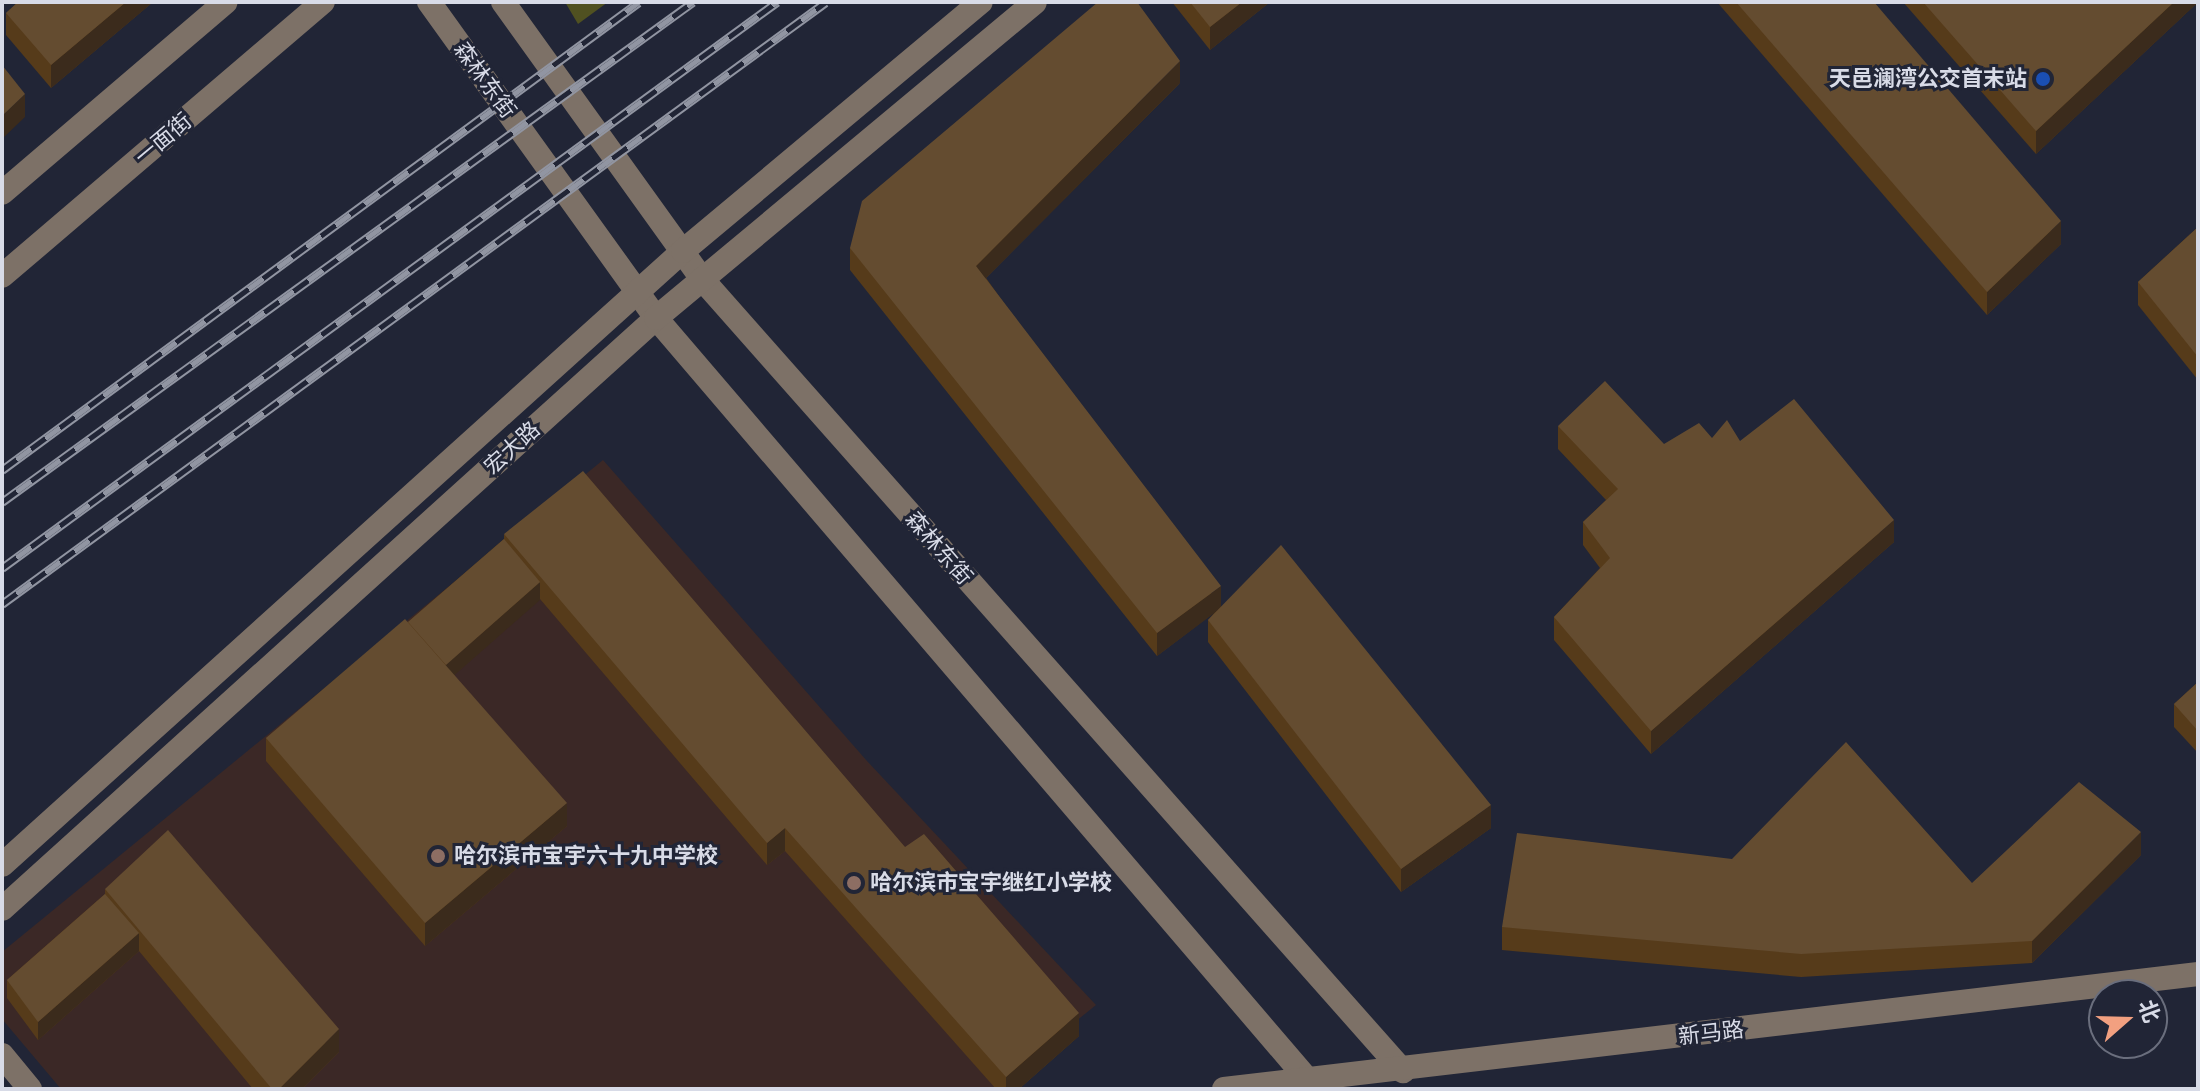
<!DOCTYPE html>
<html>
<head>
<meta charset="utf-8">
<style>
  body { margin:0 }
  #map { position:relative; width:2200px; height:1091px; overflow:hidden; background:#212536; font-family:Figtree,"Noto Sans SC",sans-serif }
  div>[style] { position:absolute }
  .education>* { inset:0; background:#3b2826 }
  .green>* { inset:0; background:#505121 }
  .secondary>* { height:24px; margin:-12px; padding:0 12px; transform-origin:12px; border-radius:12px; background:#7d7167 }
  .rail>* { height:9px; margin-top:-4.5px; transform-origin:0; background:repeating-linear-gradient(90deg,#212536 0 18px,#9195a2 0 36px); box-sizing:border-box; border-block:2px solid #9195a2 }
  .wall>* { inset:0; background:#563b1a }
  .shaded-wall>* { inset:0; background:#3b2b1c }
  .building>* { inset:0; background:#644c30 }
  .dots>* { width:22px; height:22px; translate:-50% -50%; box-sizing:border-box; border:4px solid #212536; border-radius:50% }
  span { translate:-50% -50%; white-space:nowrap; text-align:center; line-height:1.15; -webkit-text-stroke:6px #212536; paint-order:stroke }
  .poi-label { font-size:22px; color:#d8dbe7; font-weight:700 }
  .right { translate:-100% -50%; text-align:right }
  .left { translate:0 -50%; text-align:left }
  .street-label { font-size:22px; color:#d8dbe7 }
  .frame { position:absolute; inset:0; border:4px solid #d8dbe7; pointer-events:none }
  .north { position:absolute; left:2088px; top:979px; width:80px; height:80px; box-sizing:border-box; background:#212536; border:2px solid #6a6e7d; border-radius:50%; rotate:70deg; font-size:22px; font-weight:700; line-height:32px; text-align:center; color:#d8dbe7 }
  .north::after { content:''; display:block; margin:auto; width:28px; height:36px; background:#f2a080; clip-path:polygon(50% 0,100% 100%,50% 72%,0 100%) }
</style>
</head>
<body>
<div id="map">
  <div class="education">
    <div style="clip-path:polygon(603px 460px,867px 761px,1096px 1005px,992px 1089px,61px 1089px,2px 1019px,2px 952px)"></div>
  </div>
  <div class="green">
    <div style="clip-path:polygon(565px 2px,608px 2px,578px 24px)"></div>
  </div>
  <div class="secondary">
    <div style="left:429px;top:2px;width:389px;rotate:54.3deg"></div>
    <div style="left:656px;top:318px;width:1003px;rotate:49.45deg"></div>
    <div style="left:503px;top:2px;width:341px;rotate:54.3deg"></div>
    <div style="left:702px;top:279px;width:1058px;rotate:48.49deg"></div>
    <div style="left:2px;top:193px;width:294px;rotate:-40.5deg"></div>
    <div style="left:2px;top:276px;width:422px;rotate:-40.5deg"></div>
    <div style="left:2px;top:865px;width:917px;rotate:-42.04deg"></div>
    <div style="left:683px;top:251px;width:388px;rotate:-39.9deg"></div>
    <div style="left:2px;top:909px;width:881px;rotate:-42.1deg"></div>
    <div style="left:656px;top:318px;width:493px;rotate:-39.8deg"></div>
    <div style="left:2px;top:1055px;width:44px;rotate:50.5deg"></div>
    <div style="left:1224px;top:1089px;width:981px;rotate:-6.73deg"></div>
  </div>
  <div class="rail">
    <div style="left:2px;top:470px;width:790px;rotate:-36.3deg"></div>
    <div style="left:2px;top:502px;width:853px;rotate:-35.89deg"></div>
    <div style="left:2px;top:568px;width:960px;rotate:-36.14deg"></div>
    <div style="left:2px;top:604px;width:1020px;rotate:-36.15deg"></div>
  </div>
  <div class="wall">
    <div style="clip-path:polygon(18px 2px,153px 2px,51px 88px,6px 35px,6px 13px)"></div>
    <div style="clip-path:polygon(1172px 2px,1270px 2px,1210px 50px)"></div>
    <div style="clip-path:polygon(1717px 2px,1874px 2px,2061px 244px,1987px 315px)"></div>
    <div style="clip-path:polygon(1903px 2px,2196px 2px,2196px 4px,2036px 154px)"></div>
    <div style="clip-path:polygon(1180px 83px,986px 278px,1221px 607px,1491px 828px,1401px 892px,1208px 642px,1208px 620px,1215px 612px,1157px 656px,850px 270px,850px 248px)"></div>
    <div style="clip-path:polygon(2198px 227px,2198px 380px,2138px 305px,2138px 282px)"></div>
    <div style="clip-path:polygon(1558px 426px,1664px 444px,1712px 438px,1740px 441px,1894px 542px,1651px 754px,1554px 640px,1554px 617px,1600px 568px,1583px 545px,1583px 522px,1606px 500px,1558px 449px)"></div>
    <div style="clip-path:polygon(504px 534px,905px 847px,1079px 1036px,1019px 1089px,996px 1089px,785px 851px,767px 865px,540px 599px,454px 675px,567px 826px,425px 946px,266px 761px,266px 738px,408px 622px,504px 539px)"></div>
    <div style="clip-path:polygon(2198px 682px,2198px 753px,2174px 727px,2174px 704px)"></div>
    <div style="clip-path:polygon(2141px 855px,2032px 963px,1801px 977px,1502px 950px,1502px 927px,1732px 859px,1972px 883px)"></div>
    <div style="clip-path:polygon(105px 889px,339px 1052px,302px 1089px,253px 1089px,139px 951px,38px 1040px,7px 998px,7px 980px,105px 894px)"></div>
  </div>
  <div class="shaded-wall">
    <div style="clip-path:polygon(126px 2px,153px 2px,51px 88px,51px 65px)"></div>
    <div style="clip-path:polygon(1242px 2px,1270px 2px,1210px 50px,1210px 27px)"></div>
    <div style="clip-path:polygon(2174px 2px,2196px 2px,2196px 4px,2036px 154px,2036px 131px)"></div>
    <div style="clip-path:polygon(1180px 61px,1180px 83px,976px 288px,976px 266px)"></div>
    <div style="clip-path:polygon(25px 94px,25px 117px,2px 139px,2px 116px)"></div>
    <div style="clip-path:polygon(2061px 221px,2061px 244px,1987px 315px,1987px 292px)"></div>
    <div style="clip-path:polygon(1894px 520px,1894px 542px,1651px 754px,1651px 731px)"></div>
    <div style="clip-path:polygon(540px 582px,540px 600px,443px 685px,443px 667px)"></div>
    <div style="clip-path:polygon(1221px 586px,1221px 608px,1157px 656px,1157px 633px)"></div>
    <div style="clip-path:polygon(567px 803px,567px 826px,425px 946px,425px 923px)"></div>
    <div style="clip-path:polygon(1491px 805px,1491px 828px,1401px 892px,1401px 869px)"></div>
    <div style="clip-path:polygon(785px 828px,785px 851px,767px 865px,767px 843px)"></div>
    <div style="clip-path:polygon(2141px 832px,2141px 855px,2032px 963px,2032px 941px)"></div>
    <div style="clip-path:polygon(139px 933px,139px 951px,38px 1040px,38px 1022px)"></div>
    <div style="clip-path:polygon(1079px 1013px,1079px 1036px,1019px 1089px,1006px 1089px,1006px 1077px)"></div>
    <div style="clip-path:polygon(339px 1029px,339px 1052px,302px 1089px,279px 1089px)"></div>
  </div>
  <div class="building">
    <div style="clip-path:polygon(18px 2px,126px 2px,51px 65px,6px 13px)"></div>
    <div style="clip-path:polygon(1098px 2px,1137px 2px,1180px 61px,976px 266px,1221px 586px,1157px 633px,850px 248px,862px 201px)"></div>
    <div style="clip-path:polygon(1190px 2px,1242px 2px,1210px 27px)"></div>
    <div style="clip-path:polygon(1736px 2px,1874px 2px,2061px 221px,1987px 292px)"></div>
    <div style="clip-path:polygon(1923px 2px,2174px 2px,2036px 131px)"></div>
    <div style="clip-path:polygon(2px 65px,25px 94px,2px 116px)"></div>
    <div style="clip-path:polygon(2198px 227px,2198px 357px,2138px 282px)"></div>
    <div style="clip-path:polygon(1605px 381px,1664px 444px,1699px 423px,1712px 438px,1727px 420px,1740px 441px,1794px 399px,1894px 520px,1651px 731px,1554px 617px,1610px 558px,1583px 522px,1618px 489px,1558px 426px)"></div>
    <div style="clip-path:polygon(583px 471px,905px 847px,924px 834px,1079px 1013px,1006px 1077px,785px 828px,767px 843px,504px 534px)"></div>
    <div style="clip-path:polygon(504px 539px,540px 582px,446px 665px,408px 622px)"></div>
    <div style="clip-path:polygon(1281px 545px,1491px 805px,1401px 869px,1208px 620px)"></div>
    <div style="clip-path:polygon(405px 619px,567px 803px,425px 923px,266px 738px)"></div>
    <div style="clip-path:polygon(2198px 682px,2198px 731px,2174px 704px)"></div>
    <div style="clip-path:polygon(1846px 742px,1972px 883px,2079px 782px,2141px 832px,2032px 941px,1801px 954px,1502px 927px,1517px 833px,1732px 859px)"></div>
    <div style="clip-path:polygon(168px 830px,339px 1029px,279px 1089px,272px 1089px,105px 889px)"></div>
    <div style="clip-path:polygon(105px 894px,139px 933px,38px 1022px,7px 980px)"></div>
  </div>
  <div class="dots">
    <div style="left:2043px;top:79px;background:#1a4fb4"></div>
    <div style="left:438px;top:856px;background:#8d6e63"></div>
    <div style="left:854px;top:883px;background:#8d6e63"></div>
  </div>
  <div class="poi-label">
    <span class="right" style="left:2027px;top:79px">天邑澜湾公交首末站</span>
    <span class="left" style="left:454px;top:856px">哈尔滨市宝宇六十九中学校</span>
    <span class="left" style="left:870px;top:883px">哈尔滨市宝宇继红小学校</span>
  </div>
  <div class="street-label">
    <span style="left:485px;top:80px;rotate:54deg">森林东街</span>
    <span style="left:163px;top:139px;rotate:-40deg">一面街</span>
    <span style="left:512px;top:448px;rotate:-42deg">宏大路</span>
    <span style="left:939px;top:548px;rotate:49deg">森林东街</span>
    <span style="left:1711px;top:1033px;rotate:-7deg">新马路</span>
  </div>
  <div class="frame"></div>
  <div class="north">北</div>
</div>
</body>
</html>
